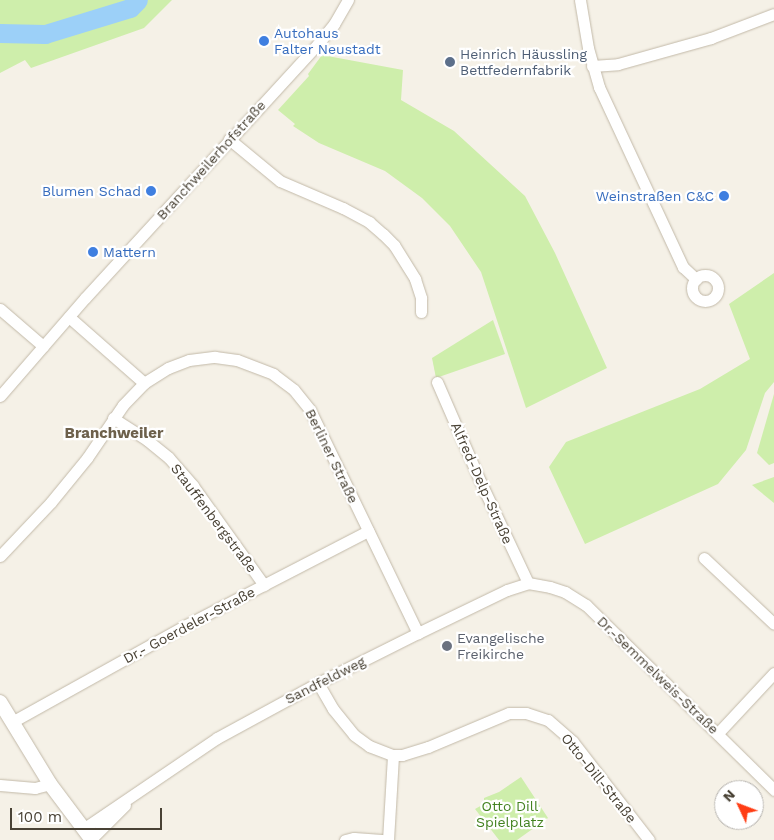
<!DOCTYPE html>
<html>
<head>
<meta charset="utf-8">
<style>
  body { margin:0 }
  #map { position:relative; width:774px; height:840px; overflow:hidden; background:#f5f1e7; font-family:"Work Sans",sans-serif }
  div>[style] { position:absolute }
  .green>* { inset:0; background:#ceeeab }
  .river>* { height:19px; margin:-9.5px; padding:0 9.5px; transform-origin:9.5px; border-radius:9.5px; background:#9cd0f8 }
  .roads { filter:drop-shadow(0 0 1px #c2b9a8) drop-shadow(0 0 1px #c2b9a8) }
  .minor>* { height:11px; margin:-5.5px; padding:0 5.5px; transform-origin:5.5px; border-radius:5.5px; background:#fff }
  .minor>.ring { margin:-5.5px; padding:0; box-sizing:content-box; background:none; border:11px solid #fff; border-radius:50% }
  .tertiary>* { height:14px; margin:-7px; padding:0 7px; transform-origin:7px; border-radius:7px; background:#fff }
  .dots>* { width:14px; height:14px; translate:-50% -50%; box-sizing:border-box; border:2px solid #fff; border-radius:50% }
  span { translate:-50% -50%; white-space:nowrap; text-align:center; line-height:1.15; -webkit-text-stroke:4.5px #fff; paint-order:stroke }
  .shop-label { font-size:14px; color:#366cbe }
  .left { translate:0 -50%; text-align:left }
  .right { translate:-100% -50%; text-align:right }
  .service-label { font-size:14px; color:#4e5e75 }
  .street-label { font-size:14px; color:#494235 }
  .worship-label { font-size:14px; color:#5b616d }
  .park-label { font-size:14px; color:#438221 }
  .neighbourhood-label { font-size:15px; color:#6d604b; font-weight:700 }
  .north { position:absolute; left:714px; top:780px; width:50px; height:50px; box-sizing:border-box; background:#fff; border:1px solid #b6b3ae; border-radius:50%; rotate:313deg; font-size:14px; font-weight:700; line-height:20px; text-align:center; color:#494235 }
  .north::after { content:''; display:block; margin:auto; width:18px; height:22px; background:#ff3d14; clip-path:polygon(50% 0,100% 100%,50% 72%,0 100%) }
  .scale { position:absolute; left:10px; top:808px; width:152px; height:22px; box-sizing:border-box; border:2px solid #494235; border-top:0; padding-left:6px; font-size:15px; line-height:18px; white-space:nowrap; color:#494235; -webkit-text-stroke:4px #fff; paint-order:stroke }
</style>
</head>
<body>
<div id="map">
  <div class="green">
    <div style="clip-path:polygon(0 0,172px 0,144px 28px,31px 68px,25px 60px,0 73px)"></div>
    <div style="clip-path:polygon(322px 55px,403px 70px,401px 100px,454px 131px,525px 196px,555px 253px,607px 368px,526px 408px,481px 272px,450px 226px,422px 198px,385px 171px,319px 143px,293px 126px,295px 124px,278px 110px,309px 76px,308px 74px)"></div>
    <div style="clip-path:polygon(774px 273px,774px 382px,765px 393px,746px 450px,718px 484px,585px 544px,549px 467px,566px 442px,700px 389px,750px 359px,729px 304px)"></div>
    <div style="clip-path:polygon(493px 320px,505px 354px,436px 378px,432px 358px)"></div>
    <div style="clip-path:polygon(774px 394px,774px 463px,769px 465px,757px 453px)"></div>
    <div style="clip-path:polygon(774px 477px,774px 503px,752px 485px)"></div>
    <div style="clip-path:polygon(521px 777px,548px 818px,517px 840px,499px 840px,475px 809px,484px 804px,484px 798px,499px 792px)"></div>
  </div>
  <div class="river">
    <div style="left:0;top:33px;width:45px;rotate:1.3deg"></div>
    <div style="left:45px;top:34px;width:89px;rotate:-17deg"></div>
    <div style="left:130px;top:8px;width:11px;rotate:-45deg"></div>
  </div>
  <div class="roads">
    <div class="minor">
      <div style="left:580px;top:0;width:49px;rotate:80.5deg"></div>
      <div style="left:588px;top:48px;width:41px;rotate:74.2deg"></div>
      <div style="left:599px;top:87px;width:199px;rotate:65deg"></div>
      <div style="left:683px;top:267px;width:18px;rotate:43deg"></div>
      <div style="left:592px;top:66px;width:26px;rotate:-4deg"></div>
      <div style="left:618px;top:64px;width:97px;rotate:-15.6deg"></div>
      <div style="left:711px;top:38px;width:67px;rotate:-20.9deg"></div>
      <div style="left:229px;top:139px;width:66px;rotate:39.5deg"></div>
      <div style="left:280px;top:181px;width:69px;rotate:23.2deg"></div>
      <div style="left:343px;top:208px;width:30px;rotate:28deg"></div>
      <div style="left:369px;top:222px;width:18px;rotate:41deg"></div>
      <div style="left:383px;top:234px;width:16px;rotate:45deg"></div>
      <div style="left:394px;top:245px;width:40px;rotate:58deg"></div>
      <div style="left:415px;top:279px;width:20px;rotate:72deg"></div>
      <div style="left:421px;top:298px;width:14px;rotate:90deg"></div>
      <div class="ring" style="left:692px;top:275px;width:15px;height:15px"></div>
      <div style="left:0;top:309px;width:57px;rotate:40.7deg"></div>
      <div style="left:69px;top:317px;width:100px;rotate:41.3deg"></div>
      <div style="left:437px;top:382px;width:110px;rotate:66.5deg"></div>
      <div style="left:481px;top:483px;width:110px;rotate:64.8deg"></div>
      <div style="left:0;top:396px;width:130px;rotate:-49.1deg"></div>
      <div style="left:85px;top:298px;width:343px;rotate:-47.5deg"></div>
      <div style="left:317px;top:45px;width:27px;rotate:-51deg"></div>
      <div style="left:334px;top:24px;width:28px;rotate:-60deg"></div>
      <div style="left:113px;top:418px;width:40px;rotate:32.9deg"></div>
      <div style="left:147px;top:440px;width:28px;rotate:39deg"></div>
      <div style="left:169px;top:458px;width:37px;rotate:49deg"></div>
      <div style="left:193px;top:486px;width:122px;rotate:54.4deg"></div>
      <div style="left:0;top:556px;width:74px;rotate:-46.6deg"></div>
      <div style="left:51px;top:502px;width:57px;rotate:-50.7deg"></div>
      <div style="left:87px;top:458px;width:64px;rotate:-55.8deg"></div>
      <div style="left:123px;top:405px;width:30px;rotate:-46deg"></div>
      <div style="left:144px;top:383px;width:28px;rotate:-32deg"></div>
      <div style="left:168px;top:368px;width:22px;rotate:-21deg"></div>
      <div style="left:189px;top:360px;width:26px;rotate:-7deg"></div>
      <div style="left:215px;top:357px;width:22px;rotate:8deg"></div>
      <div style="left:237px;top:360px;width:39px;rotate:21deg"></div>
      <div style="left:273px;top:374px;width:26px;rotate:37deg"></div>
      <div style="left:294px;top:390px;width:26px;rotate:51deg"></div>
      <div style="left:310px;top:410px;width:248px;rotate:64.2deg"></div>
      <div style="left:704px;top:558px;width:96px;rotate:43.3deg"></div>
      <div style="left:318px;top:683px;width:30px;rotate:60deg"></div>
      <div style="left:333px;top:709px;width:33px;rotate:51deg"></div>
      <div style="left:354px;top:735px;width:19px;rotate:36deg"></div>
      <div style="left:369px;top:746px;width:26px;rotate:21deg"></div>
      <div style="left:393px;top:755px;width:9px"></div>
      <div style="left:402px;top:755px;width:27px;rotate:-17deg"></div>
      <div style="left:428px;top:747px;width:88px;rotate:-22.8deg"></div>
      <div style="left:509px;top:713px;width:17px"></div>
      <div style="left:526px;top:713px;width:23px;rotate:18deg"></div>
      <div style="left:548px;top:720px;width:33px;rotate:41deg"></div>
      <div style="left:573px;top:742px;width:124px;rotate:52.2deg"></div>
      <div style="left:12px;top:722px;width:199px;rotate:-29.1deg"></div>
      <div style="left:186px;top:625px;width:205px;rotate:-27.3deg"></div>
      <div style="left:718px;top:733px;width:82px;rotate:-47deg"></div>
      <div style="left:0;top:785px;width:35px;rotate:5deg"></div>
      <div style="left:35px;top:788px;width:16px;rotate:-15deg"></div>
      <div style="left:83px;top:829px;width:162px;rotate:-34.2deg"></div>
      <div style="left:217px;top:738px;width:115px;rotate:-28.6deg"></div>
      <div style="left:318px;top:683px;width:112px;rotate:-26.6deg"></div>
      <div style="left:418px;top:633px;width:99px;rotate:-25.8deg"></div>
      <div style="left:507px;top:590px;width:22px;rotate:-18deg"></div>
      <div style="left:528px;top:583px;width:22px;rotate:10deg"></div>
      <div style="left:550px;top:587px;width:16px;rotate:18deg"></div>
      <div style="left:565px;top:592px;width:25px;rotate:32deg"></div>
      <div style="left:586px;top:605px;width:264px;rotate:44.5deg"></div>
      <div style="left:91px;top:839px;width:48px;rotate:-45deg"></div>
      <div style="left:345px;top:840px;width:9px;rotate:-13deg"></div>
      <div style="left:354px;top:838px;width:31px;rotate:4deg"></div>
      <div style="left:388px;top:840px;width:85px;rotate:-86.6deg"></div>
    </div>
    <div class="tertiary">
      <div style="left:0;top:702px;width:96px;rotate:58.6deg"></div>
      <div style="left:50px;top:784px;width:70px;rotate:53.1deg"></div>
    </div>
  </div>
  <div class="dots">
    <div style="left:264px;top:41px;background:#3f7fe0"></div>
    <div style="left:450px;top:62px;background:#5c6f8a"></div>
    <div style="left:151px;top:191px;background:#3f7fe0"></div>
    <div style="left:724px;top:196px;background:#3f7fe0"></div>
    <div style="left:93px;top:252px;background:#3f7fe0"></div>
    <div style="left:447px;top:646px;background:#6b7280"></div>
  </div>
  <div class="shop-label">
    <span class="left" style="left:274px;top:41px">Autohaus<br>Falter Neustadt</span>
    <span class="right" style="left:141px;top:191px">Blumen Schad</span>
    <span class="right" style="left:714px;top:196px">Weinstraßen C&amp;C</span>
    <span class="left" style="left:103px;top:252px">Mattern</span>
  </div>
  <div class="service-label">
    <span class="left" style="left:460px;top:62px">Heinrich Häussling<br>Bettfedernfabrik</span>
  </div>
  <div class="street-label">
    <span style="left:211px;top:160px;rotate:-48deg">Branchweilerhofstraße</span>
    <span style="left:332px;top:456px;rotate:64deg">Berliner Straße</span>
    <span style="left:482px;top:483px;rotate:66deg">Alfred-Delp-Straße</span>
    <span style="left:214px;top:518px;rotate:53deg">Stauffenbergstraße</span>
    <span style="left:189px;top:625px;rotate:-28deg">Dr.- Goerdeler-Straße</span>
    <span style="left:658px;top:675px;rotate:44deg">Dr.-Semmelweis-Straße</span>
    <span style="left:325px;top:680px;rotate:-27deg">Sandfeldweg</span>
    <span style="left:599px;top:778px;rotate:51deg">Otto-Dill-Straße</span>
  </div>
  <div class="worship-label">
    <span class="left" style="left:457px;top:646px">Evangelische<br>Freikirche</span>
  </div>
  <div class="park-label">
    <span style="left:510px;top:814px">Otto Dill<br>Spielplatz</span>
  </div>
  <div class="neighbourhood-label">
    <span style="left:114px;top:434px">Branchweiler</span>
  </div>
  <div class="north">N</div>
  <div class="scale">100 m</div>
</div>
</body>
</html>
